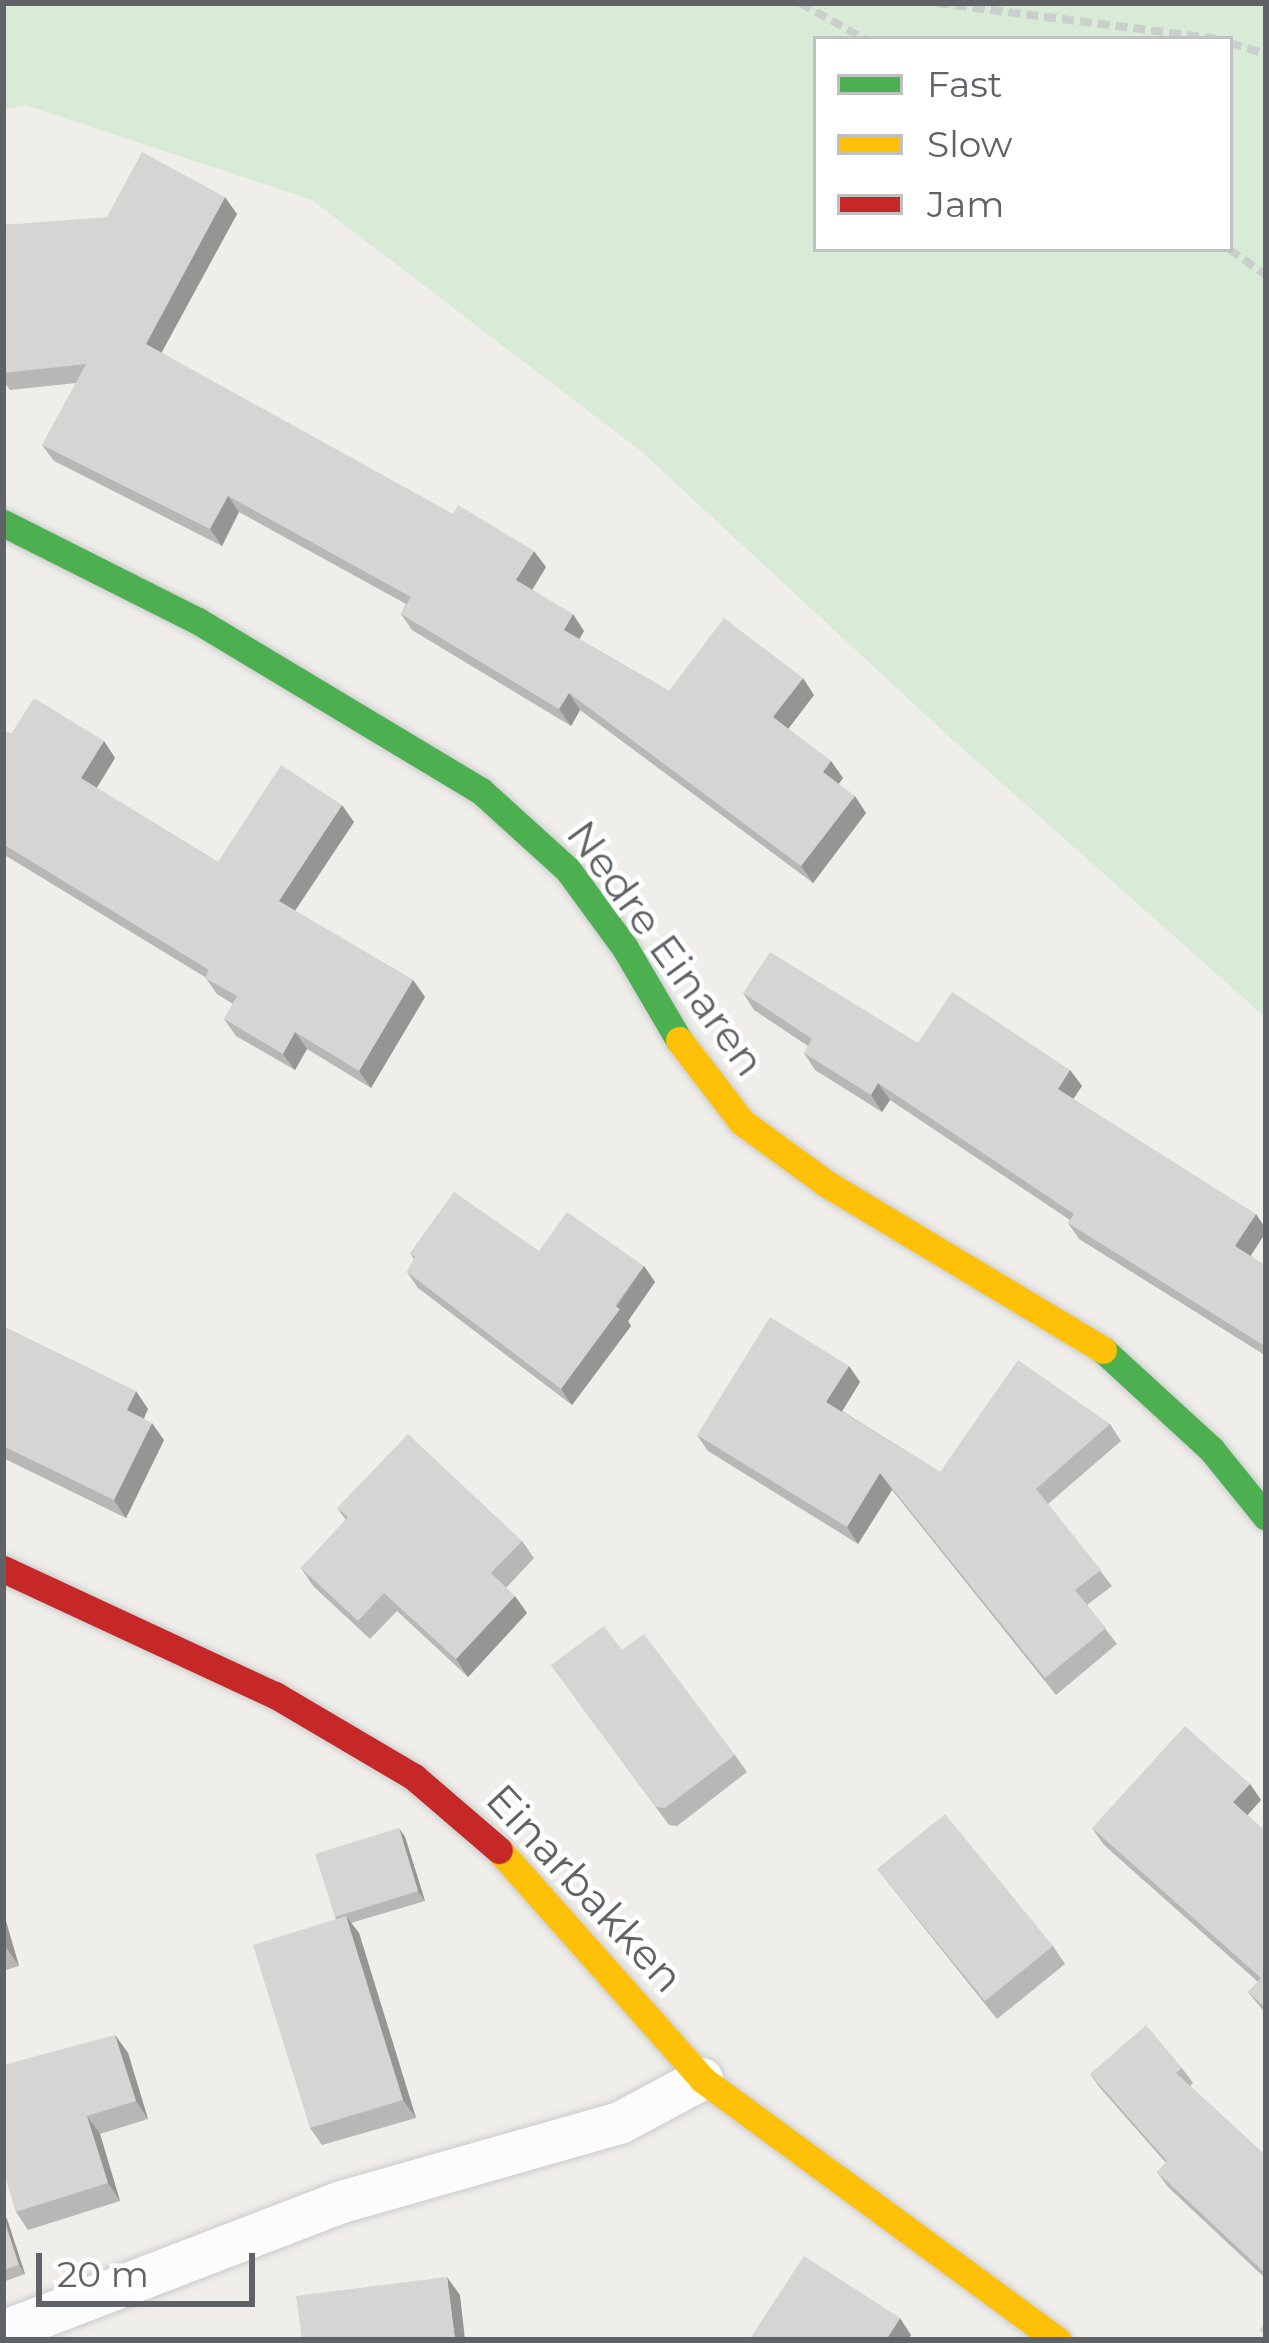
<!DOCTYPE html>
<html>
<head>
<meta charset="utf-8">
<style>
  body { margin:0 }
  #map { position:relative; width:1269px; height:2343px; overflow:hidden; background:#efeeea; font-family:Montserrat,sans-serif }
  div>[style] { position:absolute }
  .green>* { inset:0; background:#d8ebd6 }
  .path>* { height:8px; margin-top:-4px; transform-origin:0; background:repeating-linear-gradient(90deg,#cacfcc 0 12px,transparent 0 18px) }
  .roads { filter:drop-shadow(0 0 3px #cbcccc) drop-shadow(0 0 3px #cbcccc) }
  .lane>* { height:42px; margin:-21px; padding:0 21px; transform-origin:21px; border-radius:21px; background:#fdfcfc }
  .fast>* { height:27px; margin:-13.5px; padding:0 13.5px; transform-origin:13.5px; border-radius:13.5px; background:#4caf50 }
  .slow>* { height:27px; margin:-13.5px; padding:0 13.5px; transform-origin:13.5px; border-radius:13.5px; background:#ffc107 }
  .jam>* { height:27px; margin:-13.5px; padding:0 13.5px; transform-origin:13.5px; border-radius:13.5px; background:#c62828 }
  .wall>* { inset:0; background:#b8b7b5 }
  .shaded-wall>* { inset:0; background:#969594 }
  .building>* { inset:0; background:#d6d5d3 }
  span { translate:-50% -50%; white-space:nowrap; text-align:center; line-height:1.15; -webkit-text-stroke:9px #fff; paint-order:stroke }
  .street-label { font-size:42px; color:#5f6368 }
  .frame { position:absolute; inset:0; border:6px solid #5f6368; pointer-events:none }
  .legend { position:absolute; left:813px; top:36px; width:420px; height:216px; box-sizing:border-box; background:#fff; border:3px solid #bfc1c3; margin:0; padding:15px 21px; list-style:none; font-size:36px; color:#5f6368 }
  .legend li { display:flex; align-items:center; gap:24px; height:60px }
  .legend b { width:60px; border:3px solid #bfc1c3 }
  .scale { position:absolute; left:36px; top:2253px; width:219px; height:54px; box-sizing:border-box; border:6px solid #5f6368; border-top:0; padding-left:15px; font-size:36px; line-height:42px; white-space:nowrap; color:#5f6368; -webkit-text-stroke:9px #fff; paint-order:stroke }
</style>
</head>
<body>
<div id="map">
  <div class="green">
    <div style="clip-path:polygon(evenodd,3px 3px,1266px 3px,1266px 1018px,943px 731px,642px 452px,312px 200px,25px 105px,3px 110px,3px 3px,816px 39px,1230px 39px,1230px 249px,816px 249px,816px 39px)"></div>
  </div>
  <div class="path">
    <div style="left:800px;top:3px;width:74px;rotate:29deg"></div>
    <div style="left:937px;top:3px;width:282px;rotate:7.3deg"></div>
    <div style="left:1230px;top:43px;width:38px;rotate:17deg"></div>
    <div style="left:1229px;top:249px;width:45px;rotate:35.1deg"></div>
  </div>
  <div class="roads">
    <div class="lane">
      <div style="left:3px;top:2332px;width:363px;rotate:-21deg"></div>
      <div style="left:342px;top:2202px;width:289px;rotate:-15.9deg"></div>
      <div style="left:620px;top:2123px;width:93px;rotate:-28.2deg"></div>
    </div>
    <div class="fast">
      <div style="left:3px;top:523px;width:218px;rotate:26.7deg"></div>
      <div style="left:198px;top:621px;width:330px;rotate:31deg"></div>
      <div style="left:481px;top:791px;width:118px;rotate:42.2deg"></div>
      <div style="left:568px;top:870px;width:97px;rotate:53.8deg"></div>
      <div style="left:625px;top:948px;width:107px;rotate:59.6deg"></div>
      <div style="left:1103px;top:1350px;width:147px;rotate:42.5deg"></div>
      <div style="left:1211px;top:1449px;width:87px;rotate:51deg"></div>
    </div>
    <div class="slow">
      <div style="left:679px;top:1040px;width:103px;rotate:52.5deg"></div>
      <div style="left:742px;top:1122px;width:105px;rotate:36.1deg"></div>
      <div style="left:827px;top:1184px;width:322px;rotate:31deg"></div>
      <div style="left:499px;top:1850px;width:306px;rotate:48.4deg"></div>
      <div style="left:702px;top:2079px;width:441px;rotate:36.3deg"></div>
    </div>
    <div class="jam">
      <div style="left:3px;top:1569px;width:300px;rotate:24.9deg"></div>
      <div style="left:275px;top:1695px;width:161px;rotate:30.5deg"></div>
      <div style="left:414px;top:1777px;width:112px;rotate:40.7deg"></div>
    </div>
  </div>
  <div class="wall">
    <div style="clip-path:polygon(237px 214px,161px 353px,546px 567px,532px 590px,584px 631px,579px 639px,669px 691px,814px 695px,788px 729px,831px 761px,843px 778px,838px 784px,866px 813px,813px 883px,580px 710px,571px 726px,412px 630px,401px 614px,406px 604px,239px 512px,222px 546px,54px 461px,42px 445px,76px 383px,10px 390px,3px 381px,3px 225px)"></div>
    <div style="clip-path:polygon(3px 730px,11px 734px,104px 741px,115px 758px,97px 788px,218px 862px,354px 822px,295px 911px,413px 980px,425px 997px,371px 1088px,307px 1049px,295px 1070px,236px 1036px,224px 1019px,233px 1004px,217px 994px,205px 977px,3px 854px)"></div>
    <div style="clip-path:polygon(743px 993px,918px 1043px,1070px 1070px,1082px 1086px,1073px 1099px,1266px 1232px,1250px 1256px,1266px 1266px,1266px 1356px,1079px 1239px,1068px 1223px,1070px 1220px,890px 1100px,882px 1112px,815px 1070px,804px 1053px,808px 1046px,754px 1010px)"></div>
    <div style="clip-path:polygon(539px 1251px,644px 1266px,655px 1282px,628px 1321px,631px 1326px,572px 1405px,418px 1288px,407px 1272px,414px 1259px,410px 1253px)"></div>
    <div style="clip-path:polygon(3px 1326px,148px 1409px,144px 1419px,164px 1440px,126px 1518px,3px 1458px)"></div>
    <div style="clip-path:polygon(849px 1366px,860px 1382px,842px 1411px,940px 1472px,1110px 1424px,1121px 1441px,1048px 1504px,1112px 1586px,1087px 1605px,1117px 1644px,1056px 1695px,892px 1490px,858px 1544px,708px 1451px,697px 1435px)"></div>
    <div style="clip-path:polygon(337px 1508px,522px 1541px,534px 1558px,506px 1588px,527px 1613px,468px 1677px,397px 1611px,370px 1639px,313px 1586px,301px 1568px,346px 1520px)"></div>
    <div style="clip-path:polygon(622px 1650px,735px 1755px,747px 1772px,677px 1826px,669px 1825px,551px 1665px)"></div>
    <div style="clip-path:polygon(1250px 1784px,1261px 1800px,1247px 1815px,1266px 1832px,1266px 2014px,1248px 1992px,1258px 1982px,1104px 1845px,1092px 1828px)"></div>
    <div style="clip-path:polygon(405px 1837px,425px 1901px,351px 1923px,359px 1933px,416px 2118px,322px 2145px,310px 2128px,336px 1919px,335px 1917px)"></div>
    <div style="clip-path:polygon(877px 1869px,1053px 1946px,1065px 1964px,997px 2019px)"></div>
    <div style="clip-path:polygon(3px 1911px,19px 1966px,3px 1971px)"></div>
    <div style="clip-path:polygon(115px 2035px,128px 2053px,148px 2119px,100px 2134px,120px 2201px,28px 2230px,16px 2212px)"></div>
    <div style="clip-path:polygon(1182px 2068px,1193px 2083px,1190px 2086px,1266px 2156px,1266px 2279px,1168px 2187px,1157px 2172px,1166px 2163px,1101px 2089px,1090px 2074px)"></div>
    <div style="clip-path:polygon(3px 2214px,7px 2219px,25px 2274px,3px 2282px)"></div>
  </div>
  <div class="shaded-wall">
    <div style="clip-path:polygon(225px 197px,237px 214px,157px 361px,146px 344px)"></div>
    <div style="clip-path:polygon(228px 496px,239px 512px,222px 546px,210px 529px)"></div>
    <div style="clip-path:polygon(534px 551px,546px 567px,528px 597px,516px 580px)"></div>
    <div style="clip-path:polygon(573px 614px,584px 631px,575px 647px,564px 630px)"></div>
    <div style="clip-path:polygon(803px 678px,814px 695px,785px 733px,773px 717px)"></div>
    <div style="clip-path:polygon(569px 693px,580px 710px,571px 726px,559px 709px)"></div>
    <div style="clip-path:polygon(104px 741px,115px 758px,92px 795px,81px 778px)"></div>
    <div style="clip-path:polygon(831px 761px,843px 778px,835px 789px,823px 772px)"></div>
    <div style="clip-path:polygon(855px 796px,866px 813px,813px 883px,801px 866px)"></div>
    <div style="clip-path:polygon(342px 805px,354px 822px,290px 918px,279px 901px)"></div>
    <div style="clip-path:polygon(413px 980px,425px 997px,371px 1088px,359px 1071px)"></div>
    <div style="clip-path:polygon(295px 1032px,307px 1049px,295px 1070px,283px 1054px)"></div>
    <div style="clip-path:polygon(1070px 1070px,1082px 1086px,1069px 1105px,1058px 1089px)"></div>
    <div style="clip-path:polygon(878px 1083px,890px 1100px,882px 1112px,871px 1095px)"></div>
    <div style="clip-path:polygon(1256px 1214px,1266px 1229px,1266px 1232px,1246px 1263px,1235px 1246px)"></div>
    <div style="clip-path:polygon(644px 1266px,655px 1282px,628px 1321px,631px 1326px,572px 1405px,561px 1389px)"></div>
    <div style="clip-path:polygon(849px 1366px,860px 1382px,838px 1418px,826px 1402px)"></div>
    <div style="clip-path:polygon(136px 1391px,148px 1409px,139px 1428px,127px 1410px)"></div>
    <div style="clip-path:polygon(152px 1423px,164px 1440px,126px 1518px,114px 1500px)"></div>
    <div style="clip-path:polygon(880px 1473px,892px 1490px,858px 1544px,847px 1527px)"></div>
    <div style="clip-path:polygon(515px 1596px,527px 1613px,468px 1677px,456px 1659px)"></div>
    <div style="clip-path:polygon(1250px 1784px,1261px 1800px,1244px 1819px,1233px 1802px)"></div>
    <div style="clip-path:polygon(399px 1828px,405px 1837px,425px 1901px,418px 1891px)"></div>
    <div style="clip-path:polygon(3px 1911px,19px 1966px,7px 1949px,3px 1936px)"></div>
    <div style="clip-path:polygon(346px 1916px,359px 1933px,416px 2118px,403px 2100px)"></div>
    <div style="clip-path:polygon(115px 2035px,128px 2053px,148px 2119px,136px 2101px)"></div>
    <div style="clip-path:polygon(87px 2116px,100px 2134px,120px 2201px,108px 2183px)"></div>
    <div style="clip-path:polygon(3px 2214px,7px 2219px,25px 2274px,19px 2265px)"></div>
    <div style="clip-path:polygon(447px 2277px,460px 2295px,465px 2340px,455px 2340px)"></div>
    <div style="clip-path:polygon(900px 2318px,911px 2335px,908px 2340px,886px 2340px)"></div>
  </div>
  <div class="building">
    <div style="clip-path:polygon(142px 152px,225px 197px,146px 344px,453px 514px,458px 505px,534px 551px,516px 580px,573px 614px,564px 630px,669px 691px,724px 618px,803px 678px,773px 717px,831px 761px,823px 772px,855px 796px,801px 866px,569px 693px,559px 709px,401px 614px,411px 597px,228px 496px,210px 529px,42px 445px,86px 364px,3px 373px,3px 225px,107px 217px)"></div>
    <div style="clip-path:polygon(34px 698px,104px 741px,81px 778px,218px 862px,281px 765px,342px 805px,279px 901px,413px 980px,359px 1071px,295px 1032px,283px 1054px,224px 1019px,237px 996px,205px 978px,209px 970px,3px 844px,3px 730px,11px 734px)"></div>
    <div style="clip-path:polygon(770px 952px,918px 1043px,952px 992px,1070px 1070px,1058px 1089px,1256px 1214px,1235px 1246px,1266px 1266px,1266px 1347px,1068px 1223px,1074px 1214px,878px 1083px,871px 1095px,804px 1053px,812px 1039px,743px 993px)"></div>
    <div style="clip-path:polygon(454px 1192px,539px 1251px,567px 1212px,644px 1266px,615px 1306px,620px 1309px,561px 1389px,407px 1272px,415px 1257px,410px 1253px)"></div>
    <div style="clip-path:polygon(770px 1317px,849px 1366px,826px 1402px,940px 1472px,1018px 1360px,1110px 1424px,1036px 1489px,1101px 1570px,1075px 1590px,1106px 1628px,1045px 1678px,880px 1473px,847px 1527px,697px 1435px)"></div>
    <div style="clip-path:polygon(3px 1326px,136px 1391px,127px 1410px,152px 1423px,114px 1500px,3px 1446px)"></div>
    <div style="clip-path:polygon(408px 1434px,522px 1541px,491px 1573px,515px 1596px,456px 1659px,384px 1593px,358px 1621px,301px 1568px,348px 1517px,337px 1508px)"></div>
    <div style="clip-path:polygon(604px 1626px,622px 1650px,644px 1634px,735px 1755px,665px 1808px,656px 1807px,551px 1665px)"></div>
    <div style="clip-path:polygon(1185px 1726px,1250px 1784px,1233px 1802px,1266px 1832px,1266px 2008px,1248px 1992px,1261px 1978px,1092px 1828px)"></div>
    <div style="clip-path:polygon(945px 1814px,1053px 1946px,985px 2001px,877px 1869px)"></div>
    <div style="clip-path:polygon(399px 1828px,418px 1891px,335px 1917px,315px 1854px)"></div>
    <div style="clip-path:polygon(346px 1916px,403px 2100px,310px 2128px,253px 1945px)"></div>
    <div style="clip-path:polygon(1146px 2025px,1182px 2068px,1176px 2073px,1266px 2156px,1266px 2171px,1263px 2174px,1266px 2177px,1266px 2274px,1157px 2172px,1167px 2161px,1090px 2074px)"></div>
    <div style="clip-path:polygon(115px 2035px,136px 2101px,87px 2116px,108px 2183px,16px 2212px,3px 2170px,3px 2065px)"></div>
    <div style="clip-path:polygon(3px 2218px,19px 2265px,3px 2270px)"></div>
    <div style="clip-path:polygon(804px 2256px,900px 2318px,886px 2340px,749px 2340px)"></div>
    <div style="clip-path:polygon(447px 2277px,455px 2340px,302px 2340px,296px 2296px)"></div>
    <div style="clip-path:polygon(1266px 2322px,1266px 2336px,1259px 2330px)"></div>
  </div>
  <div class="street-label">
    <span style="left:666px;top:948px;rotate:54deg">Nedre Einaren</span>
    <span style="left:585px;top:1888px;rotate:47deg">Einarbakken</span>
  </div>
  <div class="frame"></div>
  <ul class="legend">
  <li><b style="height:15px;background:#4caf50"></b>Fast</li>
  <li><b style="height:15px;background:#ffc107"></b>Slow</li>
  <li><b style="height:15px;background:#c62828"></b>Jam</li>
  </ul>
  <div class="scale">20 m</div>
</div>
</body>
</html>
